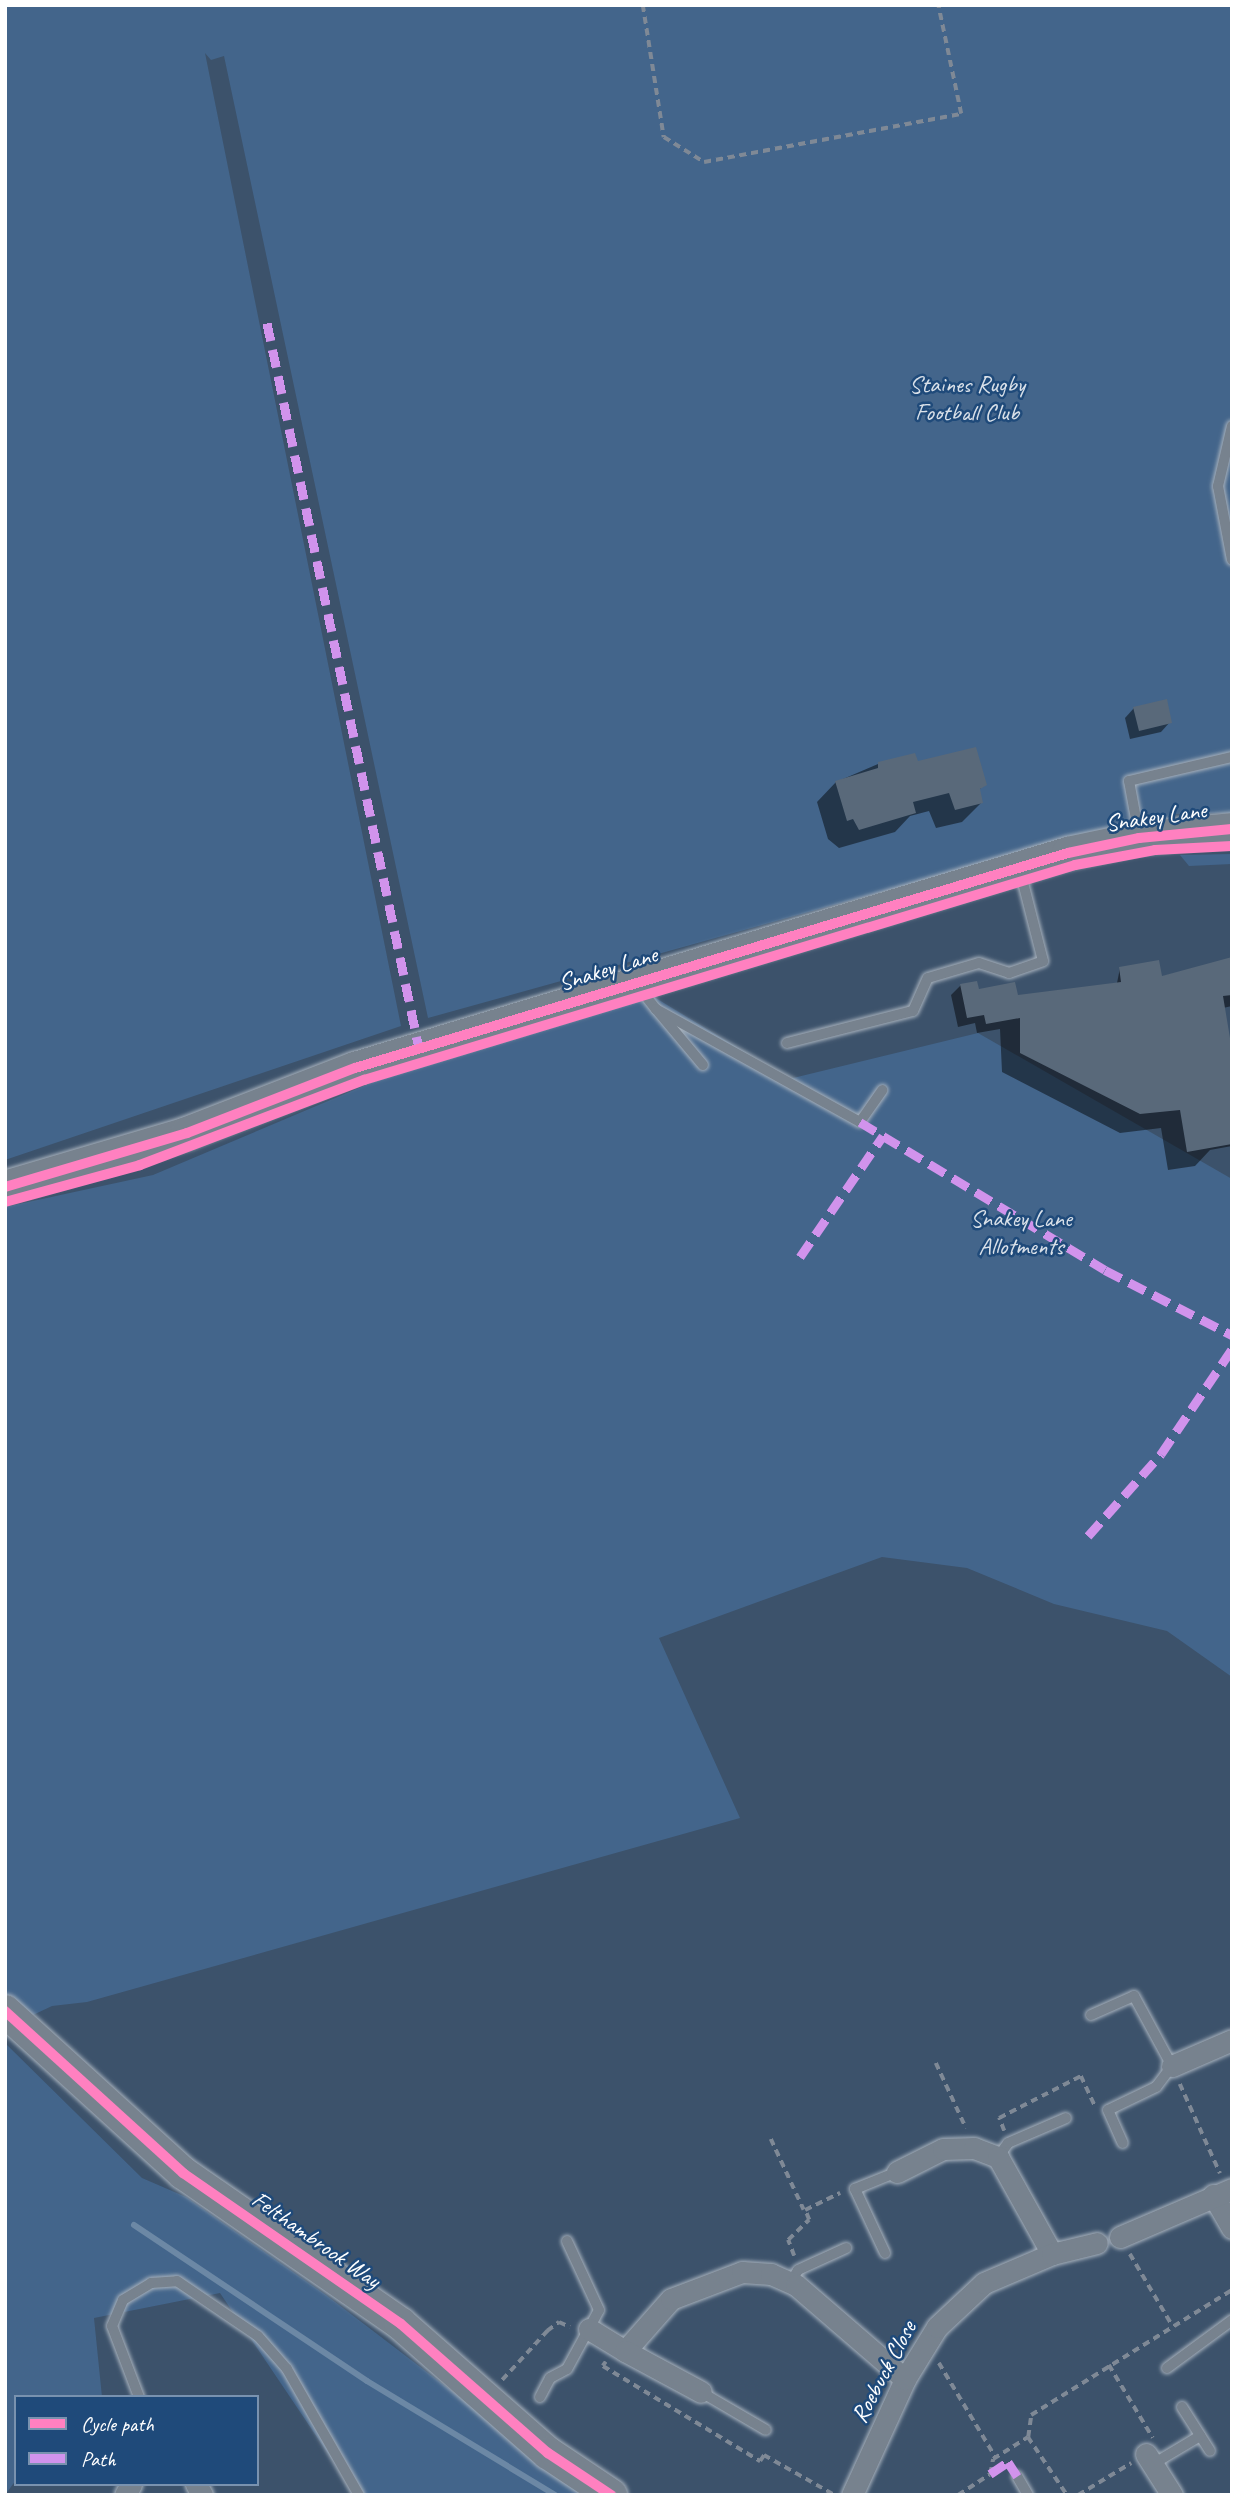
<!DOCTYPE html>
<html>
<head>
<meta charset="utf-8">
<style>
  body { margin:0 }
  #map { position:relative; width:1237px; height:2500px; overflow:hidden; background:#3c526b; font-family:Caveat,sans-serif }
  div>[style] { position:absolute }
  .green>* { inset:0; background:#43658b }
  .shadow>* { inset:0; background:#0007 }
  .stream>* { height:6px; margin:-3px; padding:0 3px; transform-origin:3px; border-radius:3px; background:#6c88a5 }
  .building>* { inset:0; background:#59697a }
  .path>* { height:3.5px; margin-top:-1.75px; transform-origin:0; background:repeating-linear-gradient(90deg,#7f8996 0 7px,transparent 0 12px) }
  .roads { filter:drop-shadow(0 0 2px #a7b1bc) drop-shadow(0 0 2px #a7b1bc) }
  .lane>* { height:10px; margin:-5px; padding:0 5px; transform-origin:5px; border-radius:5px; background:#77828e }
  .street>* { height:21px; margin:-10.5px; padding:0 10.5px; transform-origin:10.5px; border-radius:10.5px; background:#77828e }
  .secondary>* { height:32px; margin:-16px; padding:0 16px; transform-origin:16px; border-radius:16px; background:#77828e }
  .quiet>* { height:9px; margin-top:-4.5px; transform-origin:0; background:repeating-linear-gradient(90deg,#d193ec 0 18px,transparent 0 27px) }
  .cycleway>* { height:10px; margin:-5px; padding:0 5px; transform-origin:5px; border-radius:5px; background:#ff80c0 }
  span { translate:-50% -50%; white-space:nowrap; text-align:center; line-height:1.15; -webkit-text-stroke:5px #1f4a7a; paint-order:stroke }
  .park-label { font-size:24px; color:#dae1e9 }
  .street-label { font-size:24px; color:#fff }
  .frame { position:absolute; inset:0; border:7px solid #fff; pointer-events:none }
  .legend { position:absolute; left:14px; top:2395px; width:245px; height:91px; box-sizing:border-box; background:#1f4a7a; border:2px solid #7992af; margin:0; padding:9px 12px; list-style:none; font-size:21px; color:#fff }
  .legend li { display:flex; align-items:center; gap:14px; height:35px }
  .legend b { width:35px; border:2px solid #7992af }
</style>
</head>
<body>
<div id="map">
  <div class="green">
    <div style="clip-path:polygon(5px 5px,1232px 5px,1232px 813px,1172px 814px,1163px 821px,1158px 815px,428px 1018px,224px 56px,211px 60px,205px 53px,401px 1026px,5px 1160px)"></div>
    <div style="clip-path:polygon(1232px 854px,1232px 864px,1189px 866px,1180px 855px)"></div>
    <div style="clip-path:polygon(654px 997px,789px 1079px,978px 1033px,1232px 1179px,1232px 1677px,1167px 1631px,1054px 1604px,967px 1568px,882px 1557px,659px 1638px,740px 1818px,87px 2002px,52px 2006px,16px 2023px,5px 2012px,5px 1207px,153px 1175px,373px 1082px)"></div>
    <div style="clip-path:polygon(5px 2043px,142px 2178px,186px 2197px,326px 2295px,588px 2495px,356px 2495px,220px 2293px,94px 2318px,102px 2397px,16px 2397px,16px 2480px,5px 2495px)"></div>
  </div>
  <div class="shadow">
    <div style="clip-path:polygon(1134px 708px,1170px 722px,1161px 732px,1130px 739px,1125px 718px)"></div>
    <div style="clip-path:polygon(878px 764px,917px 764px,985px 784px,978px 791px,981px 803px,962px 822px,936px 828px,929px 811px,910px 816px,895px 832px,839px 848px,828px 839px,817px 802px,836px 782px)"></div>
    <div style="clip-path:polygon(1232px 959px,1232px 1006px,1223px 1008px,1232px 1061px,1232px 1146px,1210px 1150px,1195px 1166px,1168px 1170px,1161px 1128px,1120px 1133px,1002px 1072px,1000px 1029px,977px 1033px,975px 1023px,958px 1027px,951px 995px,961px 985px,1016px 1000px,1117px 983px,1120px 968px,1160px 977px)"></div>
  </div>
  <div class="stream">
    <div style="left:134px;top:2225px;width:280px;rotate:33.8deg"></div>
    <div style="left:367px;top:2381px;width:220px;rotate:31.2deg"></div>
  </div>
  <div class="building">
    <div style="clip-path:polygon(1167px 699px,1172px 723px,1139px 731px,1133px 707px)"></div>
    <div style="clip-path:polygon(976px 747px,987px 785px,980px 789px,983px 803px,955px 810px,949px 793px,913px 802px,916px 813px,859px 830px,853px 819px,847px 821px,835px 781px,878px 768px,878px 762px,915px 753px,918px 761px)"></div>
    <div style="clip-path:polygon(1232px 957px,1232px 995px,1223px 996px,1232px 1050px,1232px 1144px,1187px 1152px,1180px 1110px,1140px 1114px,1020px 1053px,1020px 1018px,986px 1024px,984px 1015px,967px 1018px,960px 984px,977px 981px,979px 989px,1015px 982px,1018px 995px,1121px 982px,1119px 967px,1159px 960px,1162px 976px)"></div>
  </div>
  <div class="path">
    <div style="left:643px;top:5px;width:134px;rotate:81deg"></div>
    <div style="left:664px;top:137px;width:47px;rotate:32deg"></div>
    <div style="left:704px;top:162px;width:261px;rotate:-10.6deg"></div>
    <div style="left:961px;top:114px;width:111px;rotate:-101.9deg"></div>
    <div style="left:936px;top:2063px;width:72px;rotate:65.2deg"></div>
    <div style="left:1180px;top:2084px;width:98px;rotate:65.8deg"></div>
    <div style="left:1004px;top:2131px;width:14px;rotate:-111deg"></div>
    <div style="left:999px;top:2118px;width:92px;rotate:-27.1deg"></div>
    <div style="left:1081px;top:2076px;width:33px;rotate:65deg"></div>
    <div style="left:771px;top:2139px;width:78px;rotate:65.1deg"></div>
    <div style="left:1130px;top:2254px;width:82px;rotate:59.4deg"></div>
    <div style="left:794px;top:2256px;width:17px;rotate:-111deg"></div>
    <div style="left:788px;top:2240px;width:29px;rotate:-44deg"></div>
    <div style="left:809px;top:2220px;width:11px;rotate:-112deg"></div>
    <div style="left:805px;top:2210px;width:39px;rotate:-26deg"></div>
    <div style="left:606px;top:2362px;width:5px;rotate:127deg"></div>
    <div style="left:603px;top:2366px;width:184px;rotate:31.2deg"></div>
    <div style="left:760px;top:2461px;width:7px;rotate:-56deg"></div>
    <div style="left:764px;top:2455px;width:79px;rotate:29.5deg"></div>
    <div style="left:939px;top:2363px;width:111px;rotate:59deg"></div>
    <div style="left:1109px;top:2365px;width:85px;rotate:58.9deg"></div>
    <div style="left:502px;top:2380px;width:67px;rotate:-47.4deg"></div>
    <div style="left:547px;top:2331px;width:15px;rotate:-37deg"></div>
    <div style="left:559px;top:2322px;width:12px;rotate:24deg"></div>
    <div style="left:1028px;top:2437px;width:70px;rotate:56.1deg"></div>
    <div style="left:958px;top:2495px;width:38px;rotate:-33deg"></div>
    <div style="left:990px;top:2474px;width:15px;rotate:-79deg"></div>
    <div style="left:993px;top:2459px;width:41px;rotate:-32.2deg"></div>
    <div style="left:1028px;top:2437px;width:22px;rotate:-82deg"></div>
    <div style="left:1031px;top:2415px;width:237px;rotate:-31.9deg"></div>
    <div style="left:1078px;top:2495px;width:62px;rotate:-31.1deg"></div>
  </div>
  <div class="roads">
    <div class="lane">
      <div style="left:1232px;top:426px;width:62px;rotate:103.1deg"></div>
      <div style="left:1218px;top:486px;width:75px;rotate:79.3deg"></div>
      <div style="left:1139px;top:835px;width:55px;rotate:-100.5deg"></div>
      <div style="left:1129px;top:781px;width:106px;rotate:-13.1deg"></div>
      <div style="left:637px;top:985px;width:31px;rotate:52deg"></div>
      <div style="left:656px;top:1009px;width:233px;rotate:29deg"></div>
      <div style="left:860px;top:1122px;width:39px;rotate:-55deg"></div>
      <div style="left:656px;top:1009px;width:73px;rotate:50deg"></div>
      <div style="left:787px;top:1043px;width:130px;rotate:-14.3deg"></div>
      <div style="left:913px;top:1011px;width:36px;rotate:-66deg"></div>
      <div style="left:928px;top:978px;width:53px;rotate:-16.4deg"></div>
      <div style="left:979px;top:963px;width:32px;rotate:18deg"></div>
      <div style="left:1009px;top:973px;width:36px;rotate:-19deg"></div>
      <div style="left:1043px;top:961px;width:93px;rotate:-104.3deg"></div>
      <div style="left:1091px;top:2015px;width:47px;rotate:-23.8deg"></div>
      <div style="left:1134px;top:1996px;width:80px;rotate:61.5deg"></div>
      <div style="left:1172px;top:2066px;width:26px;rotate:127deg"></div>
      <div style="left:1156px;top:2087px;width:53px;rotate:154.4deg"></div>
      <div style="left:1108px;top:2110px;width:36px;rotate:66deg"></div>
      <div style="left:998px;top:2157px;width:17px;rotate:-54deg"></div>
      <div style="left:1008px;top:2143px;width:63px;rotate:-23.3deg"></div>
      <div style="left:885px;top:2253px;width:71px;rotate:-115.1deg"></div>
      <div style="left:855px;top:2189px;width:45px;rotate:-22deg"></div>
      <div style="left:790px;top:2283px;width:15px;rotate:-58deg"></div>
      <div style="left:798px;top:2270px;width:53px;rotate:-24.6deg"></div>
      <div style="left:1167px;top:2368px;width:81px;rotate:-36.4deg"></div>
      <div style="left:701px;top:2392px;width:75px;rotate:30.3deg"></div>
      <div style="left:139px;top:2397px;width:76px;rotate:-110.8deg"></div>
      <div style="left:112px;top:2326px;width:28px;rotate:-67deg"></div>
      <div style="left:123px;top:2300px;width:33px;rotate:-31deg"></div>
      <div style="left:151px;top:2283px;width:26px;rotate:-4deg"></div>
      <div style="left:177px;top:2281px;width:98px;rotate:34.2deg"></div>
      <div style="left:258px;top:2336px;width:44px;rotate:48.7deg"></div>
      <div style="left:287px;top:2369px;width:145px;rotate:60.3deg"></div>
      <div style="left:540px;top:2397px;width:21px;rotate:-62deg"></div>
      <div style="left:550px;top:2378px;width:19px;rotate:-28deg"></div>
      <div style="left:567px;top:2369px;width:67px;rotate:-61.5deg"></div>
      <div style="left:599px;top:2310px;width:76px;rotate:-114.9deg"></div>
      <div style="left:1182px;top:2407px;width:52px;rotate:57.5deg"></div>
      <div style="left:1153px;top:2464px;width:55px;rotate:-30.8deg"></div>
      <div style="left:1017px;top:2476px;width:22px;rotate:60deg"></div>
    </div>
    <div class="street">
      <div style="left:1172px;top:2066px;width:65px;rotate:-23.4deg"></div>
      <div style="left:897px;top:2172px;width:51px;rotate:-26.6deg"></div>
      <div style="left:943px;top:2149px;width:31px;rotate:-2deg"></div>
      <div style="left:974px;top:2148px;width:26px;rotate:21deg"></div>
      <div style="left:998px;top:2157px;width:111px;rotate:60.9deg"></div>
      <div style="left:1213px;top:2195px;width:38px;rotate:60deg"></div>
      <div style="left:1120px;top:2237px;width:122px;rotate:-23.2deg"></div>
      <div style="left:589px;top:2329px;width:42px;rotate:31.4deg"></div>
      <div style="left:625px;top:2351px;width:69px;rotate:-48.5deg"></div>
      <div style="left:671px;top:2299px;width:76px;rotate:-20.8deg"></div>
      <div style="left:742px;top:2272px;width:29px;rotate:4deg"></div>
      <div style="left:771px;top:2274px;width:27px;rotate:24deg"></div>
      <div style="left:796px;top:2285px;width:144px;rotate:40.8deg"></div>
      <div style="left:625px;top:2351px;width:86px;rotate:28.3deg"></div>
      <div style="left:1146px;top:2454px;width:49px;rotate:57.6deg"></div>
      <div style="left:196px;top:2484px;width:13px;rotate:61deg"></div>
      <div style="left:125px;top:2495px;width:13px;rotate:-61deg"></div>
      <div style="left:852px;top:2495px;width:128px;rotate:-65.4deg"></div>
      <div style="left:905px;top:2379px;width:61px;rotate:-58.4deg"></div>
      <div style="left:937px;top:2327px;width:64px;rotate:-43.1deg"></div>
      <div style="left:984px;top:2283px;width:74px;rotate:-23.1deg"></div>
      <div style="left:1052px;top:2254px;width:46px;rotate:-13.7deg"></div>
    </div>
    <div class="secondary">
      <div style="left:5px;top:1187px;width:190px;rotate:-16.5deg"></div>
      <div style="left:187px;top:1133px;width:180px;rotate:-21.2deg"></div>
      <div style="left:355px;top:1068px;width:745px;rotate:-16.78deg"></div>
      <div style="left:1068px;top:853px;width:73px;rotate:-11.9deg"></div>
      <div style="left:1139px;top:838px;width:93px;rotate:-5.5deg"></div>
      <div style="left:5px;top:2011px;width:241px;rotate:42.3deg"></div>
      <div style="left:183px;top:2173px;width:265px;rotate:34.7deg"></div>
      <div style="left:401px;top:2324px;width:196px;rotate:41.3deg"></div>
      <div style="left:548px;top:2453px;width:76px;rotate:33.7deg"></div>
    </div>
  </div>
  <div class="quiet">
    <div style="left:267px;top:323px;width:741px;rotate:78.16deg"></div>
    <div style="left:860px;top:1122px;width:286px;rotate:31.1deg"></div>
    <div style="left:1105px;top:1270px;width:143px;rotate:27.1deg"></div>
    <div style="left:800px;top:1257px;width:147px;rotate:-55.6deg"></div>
    <div style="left:1088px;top:1536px;width:110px;rotate:-48.3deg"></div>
    <div style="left:1161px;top:1454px;width:127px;rotate:-55.9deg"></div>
    <div style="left:990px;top:2474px;width:22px;rotate:-34deg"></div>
    <div style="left:1008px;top:2462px;width:17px;rotate:57deg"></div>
  </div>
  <div class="cycleway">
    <div style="left:5px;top:1187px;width:190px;rotate:-16.5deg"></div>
    <div style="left:187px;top:1133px;width:180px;rotate:-21.2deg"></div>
    <div style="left:355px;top:1068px;width:745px;rotate:-16.78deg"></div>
    <div style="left:1068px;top:853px;width:73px;rotate:-11.9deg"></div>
    <div style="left:1139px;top:838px;width:93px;rotate:-5.5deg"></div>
    <div style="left:5px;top:1202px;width:140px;rotate:-15.3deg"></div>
    <div style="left:140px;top:1165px;width:240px;rotate:-20.8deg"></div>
    <div style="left:364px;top:1080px;width:743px;rotate:-16.82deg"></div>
    <div style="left:1075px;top:865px;width:81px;rotate:-10.6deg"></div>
    <div style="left:1155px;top:850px;width:77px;rotate:-3deg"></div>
    <div style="left:5px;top:2011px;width:241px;rotate:42.3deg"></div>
    <div style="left:183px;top:2173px;width:265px;rotate:34.7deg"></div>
    <div style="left:401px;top:2324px;width:196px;rotate:41.3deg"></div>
    <div style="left:548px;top:2453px;width:76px;rotate:33.7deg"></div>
  </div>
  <div class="park-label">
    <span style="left:967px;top:399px">Staines Rugby<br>Football Club</span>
    <span style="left:1021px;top:1233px">Snakey Lane<br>Allotments</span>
  </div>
  <div class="street-label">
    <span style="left:1156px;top:817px;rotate:-8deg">Snakey Lane</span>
    <span style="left:608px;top:969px;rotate:-17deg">Snakey Lane</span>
    <span style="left:316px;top:2240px;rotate:35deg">Felthambrook Way</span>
    <span style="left:884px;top:2372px;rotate:-62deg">Roebuck Close</span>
  </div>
  <div class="frame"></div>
  <ul class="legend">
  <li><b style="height:9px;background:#ff80c0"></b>Cycle path</li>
  <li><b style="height:9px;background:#d193ec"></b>Path</li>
  </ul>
</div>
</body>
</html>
